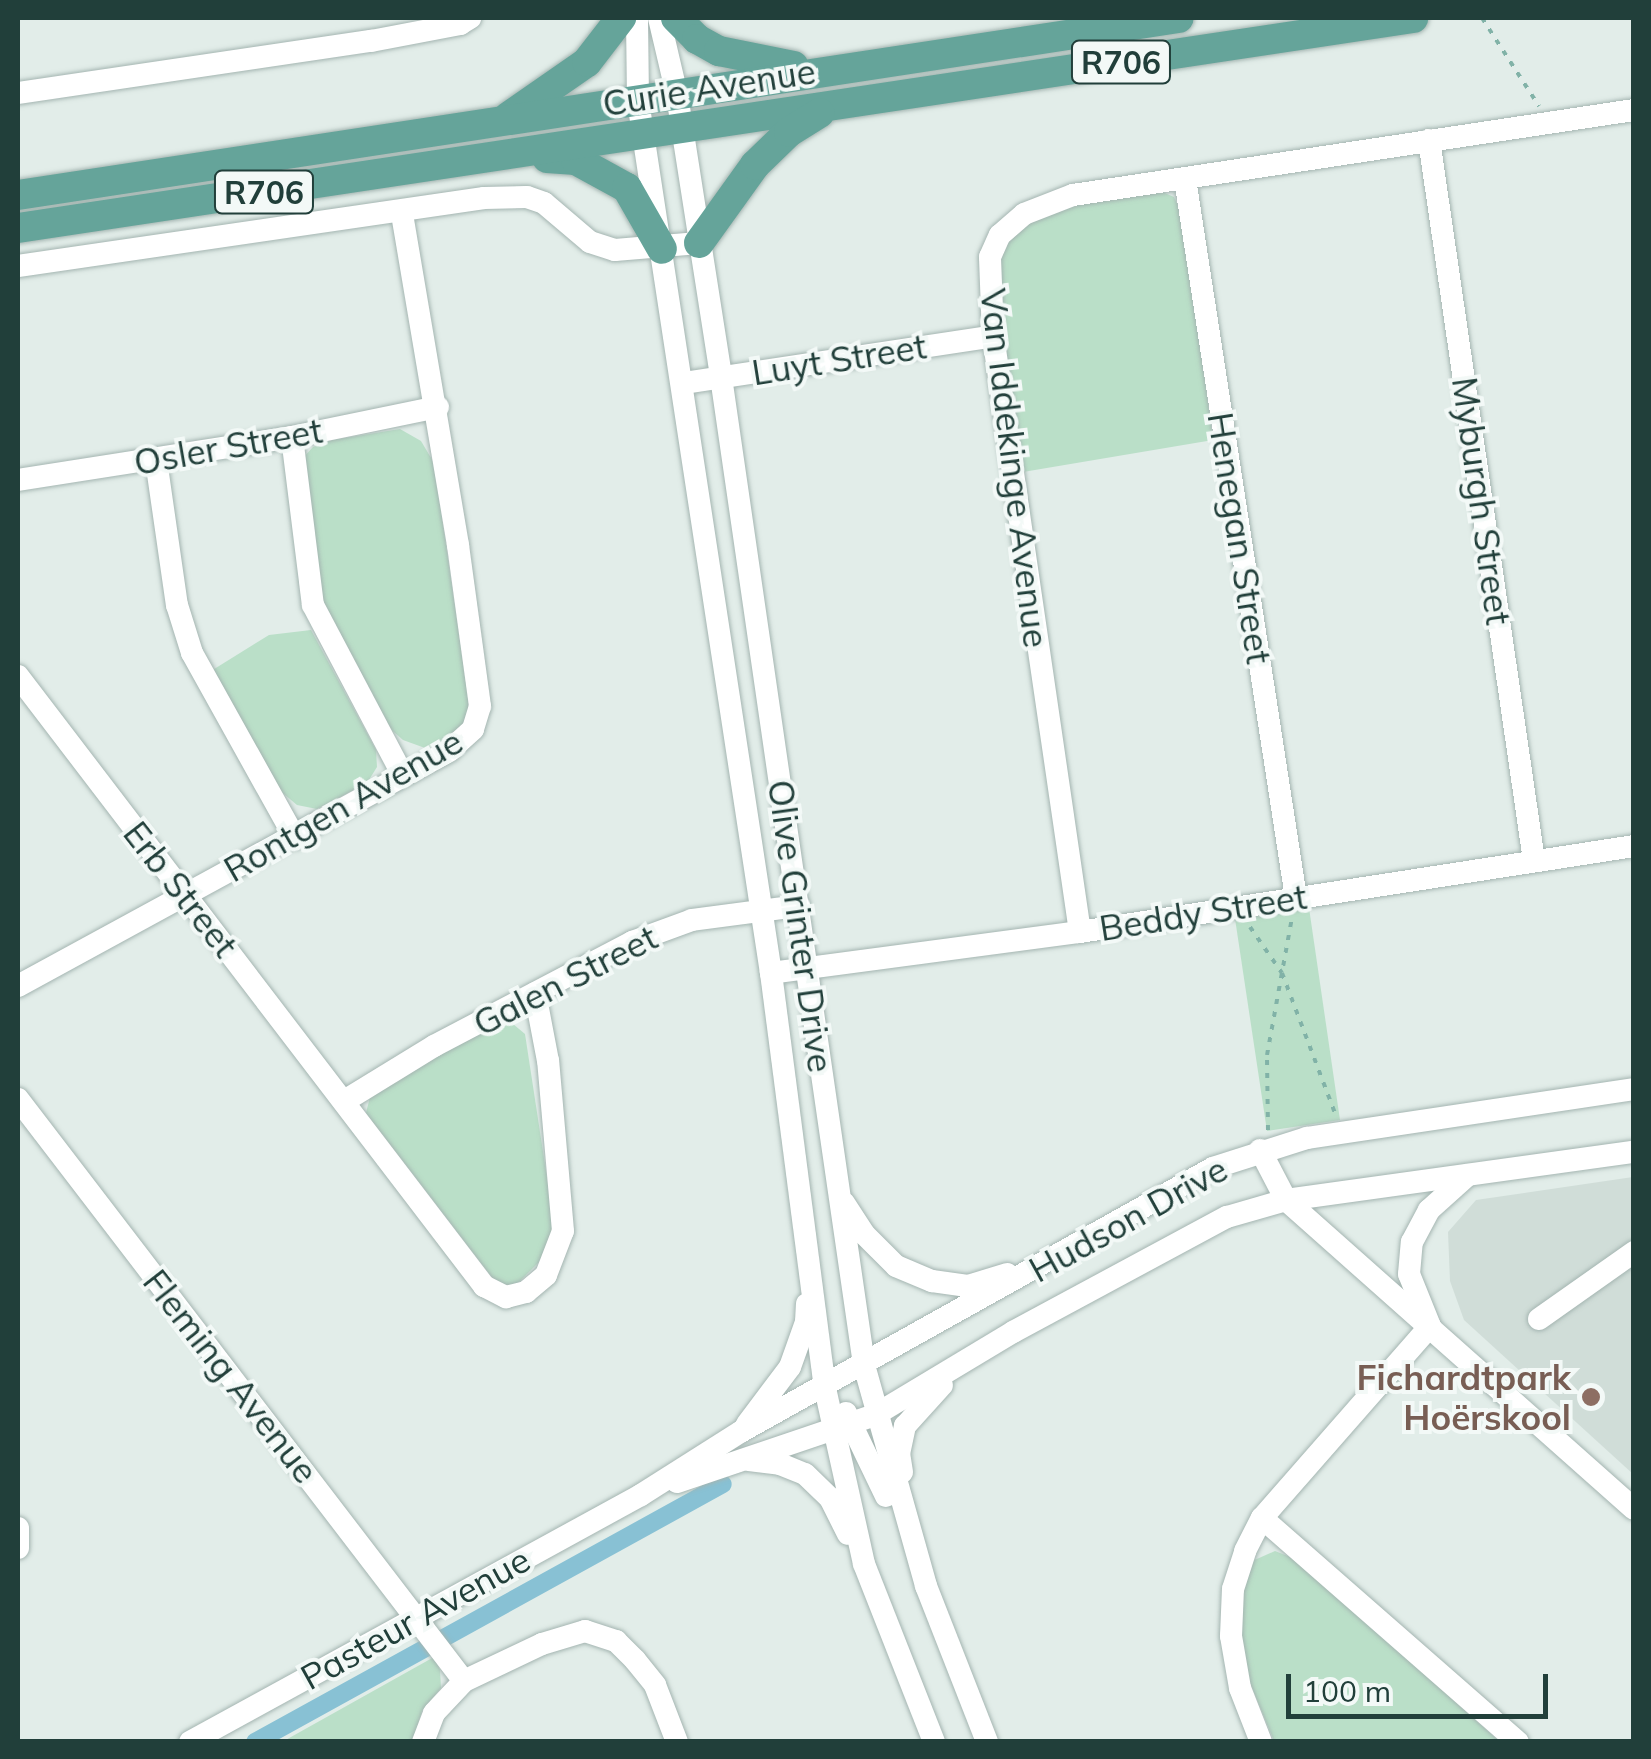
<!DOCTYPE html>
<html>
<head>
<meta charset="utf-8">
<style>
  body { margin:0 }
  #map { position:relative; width:1651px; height:1759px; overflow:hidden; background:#e2ede9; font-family:Mulish,sans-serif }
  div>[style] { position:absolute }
  .built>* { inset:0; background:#d0ddd8 }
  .green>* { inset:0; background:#badfc8 }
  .canal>* { height:18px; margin:-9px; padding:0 9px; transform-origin:9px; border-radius:9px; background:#88c1d4 }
  .path>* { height:4px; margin-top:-2px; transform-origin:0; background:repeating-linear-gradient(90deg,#81b2a7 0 5px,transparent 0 13px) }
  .roads { filter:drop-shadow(0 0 2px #a4b5b1) drop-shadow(0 0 2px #a4b5b1) }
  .minor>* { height:22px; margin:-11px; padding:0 11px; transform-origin:11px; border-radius:11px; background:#fff }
  .major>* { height:30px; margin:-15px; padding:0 15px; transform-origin:15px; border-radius:15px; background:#65a49a }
  .dots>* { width:28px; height:28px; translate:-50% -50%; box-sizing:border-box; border:5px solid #f3f9f7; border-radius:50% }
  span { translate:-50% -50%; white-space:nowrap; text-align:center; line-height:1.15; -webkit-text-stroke:8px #f3f9f7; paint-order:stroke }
  .shield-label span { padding:2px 8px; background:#f3f9f7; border:2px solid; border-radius:8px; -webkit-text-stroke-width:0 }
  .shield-label { font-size:32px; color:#213f3a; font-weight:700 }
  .street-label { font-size:35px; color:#213f3a }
  .education-label { font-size:35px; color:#785e54; font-weight:700 }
  .right { translate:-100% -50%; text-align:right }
  .frame { position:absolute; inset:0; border:20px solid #213f3a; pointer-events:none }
  .scale { position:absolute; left:1286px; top:1674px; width:262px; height:45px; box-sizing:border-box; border:5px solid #213f3a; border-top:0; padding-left:12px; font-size:30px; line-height:35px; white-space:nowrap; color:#213f3a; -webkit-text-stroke:8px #f3f9f7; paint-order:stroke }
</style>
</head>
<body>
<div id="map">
  <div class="built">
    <div style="clip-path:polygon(1633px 1177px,1633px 1474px,1464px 1320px,1450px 1281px,1448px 1232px,1476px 1200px)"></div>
  </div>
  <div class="green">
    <div style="clip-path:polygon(1160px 191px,1174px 197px,1183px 217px,1213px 440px,1023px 472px,994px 285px,997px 258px,1008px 236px,1054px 208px)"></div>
    <div style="clip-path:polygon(400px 429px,421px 441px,434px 463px,468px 696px,468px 714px,461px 730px,445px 743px,425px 748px,403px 740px,386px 725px,315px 585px,300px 461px,313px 447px,332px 440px)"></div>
    <div style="clip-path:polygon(311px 630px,376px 750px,377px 767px,367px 783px,317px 809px,297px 805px,278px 789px,211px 671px,269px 635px)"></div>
    <div style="clip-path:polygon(1308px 901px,1340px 1120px,1267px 1131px,1234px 912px)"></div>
    <div style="clip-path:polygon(506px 1018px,525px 1034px,553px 1217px,552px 1237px,543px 1258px,516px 1285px,497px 1284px,366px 1113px,371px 1093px)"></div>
    <div style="clip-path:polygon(1275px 1551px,1295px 1559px,1499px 1741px,1274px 1741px,1246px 1673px,1240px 1630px,1243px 1585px,1250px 1562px)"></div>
    <div style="clip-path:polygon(434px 1657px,440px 1670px,441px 1688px,422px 1711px,413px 1741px,282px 1742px)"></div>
  </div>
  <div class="canal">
    <div style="left:255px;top:1742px;width:534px;rotate:-28.87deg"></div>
  </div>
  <div class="path">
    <div style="left:1482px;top:18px;width:105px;rotate:57.1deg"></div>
    <div style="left:1250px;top:927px;width:56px;rotate:55.2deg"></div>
    <div style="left:1282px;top:973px;width:150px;rotate:69.3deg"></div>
    <div style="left:1268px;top:1130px;width:75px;rotate:-90.8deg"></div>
    <div style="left:1267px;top:1055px;width:140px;rotate:-79.7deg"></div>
  </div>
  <div class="roads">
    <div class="minor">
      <div style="left:637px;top:18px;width:83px;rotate:89.3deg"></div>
      <div style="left:638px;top:101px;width:882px;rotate:81.33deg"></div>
      <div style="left:771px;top:973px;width:418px;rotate:82.6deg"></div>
      <div style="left:825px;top:1388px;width:180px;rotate:77.5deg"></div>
      <div style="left:864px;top:1564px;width:191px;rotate:68.5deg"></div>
      <div style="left:659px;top:18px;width:79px;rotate:76.8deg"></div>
      <div style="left:677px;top:95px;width:285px;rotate:81.1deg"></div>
      <div style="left:721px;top:377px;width:998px;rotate:81.76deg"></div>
      <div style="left:864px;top:1365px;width:230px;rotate:74.3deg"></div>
      <div style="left:926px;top:1586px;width:168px;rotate:68.6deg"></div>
      <div style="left:18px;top:93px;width:357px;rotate:-8.4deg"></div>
      <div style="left:371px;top:41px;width:91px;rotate:-10.8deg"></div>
      <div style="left:460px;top:24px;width:12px;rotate:-31deg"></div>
      <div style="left:1429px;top:140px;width:729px;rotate:81.71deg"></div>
      <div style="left:1185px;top:179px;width:728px;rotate:81.22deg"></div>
      <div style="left:18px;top:266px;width:471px;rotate:-8.3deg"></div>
      <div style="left:484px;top:198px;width:43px;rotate:-1.3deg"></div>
      <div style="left:527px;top:197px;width:18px;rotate:19deg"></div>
      <div style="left:544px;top:203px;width:60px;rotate:40.3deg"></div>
      <div style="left:590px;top:242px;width:26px;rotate:18deg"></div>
      <div style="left:615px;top:250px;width:84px;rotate:-4.8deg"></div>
      <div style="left:684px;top:383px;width:313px;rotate:-8.6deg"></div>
      <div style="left:292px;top:437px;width:169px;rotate:82.9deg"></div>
      <div style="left:313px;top:605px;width:193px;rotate:62.2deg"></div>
      <div style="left:156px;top:460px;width:147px;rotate:81.8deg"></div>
      <div style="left:177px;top:605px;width:50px;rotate:72.6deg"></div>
      <div style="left:192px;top:653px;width:212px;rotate:60.9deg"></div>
      <div style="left:18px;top:480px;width:277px;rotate:-8.9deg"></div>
      <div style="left:292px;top:437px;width:149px;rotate:-11.6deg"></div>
      <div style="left:18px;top:676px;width:768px;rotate:52.62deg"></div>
      <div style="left:484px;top:1286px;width:25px;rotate:27deg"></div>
      <div style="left:506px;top:1297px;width:21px;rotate:-14deg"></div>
      <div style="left:526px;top:1292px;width:26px;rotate:-40deg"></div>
      <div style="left:546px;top:1275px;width:47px;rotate:-68.9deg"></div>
      <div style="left:563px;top:1231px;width:171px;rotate:-95deg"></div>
      <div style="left:548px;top:1061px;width:69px;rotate:-100.8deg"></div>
      <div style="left:1080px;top:932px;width:602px;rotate:-98.3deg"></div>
      <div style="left:993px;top:336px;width:79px;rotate:-92.2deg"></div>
      <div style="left:990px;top:257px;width:24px;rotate:-66deg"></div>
      <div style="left:1000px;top:235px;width:32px;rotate:-41deg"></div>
      <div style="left:1024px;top:214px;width:53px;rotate:-21.2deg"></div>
      <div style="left:1073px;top:195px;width:567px;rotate:-8.62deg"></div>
      <div style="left:771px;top:973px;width:312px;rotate:-7.6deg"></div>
      <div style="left:1080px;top:932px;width:561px;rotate:-8.82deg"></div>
      <div style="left:18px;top:986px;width:492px;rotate:-28.6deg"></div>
      <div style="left:450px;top:750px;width:31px;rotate:-42deg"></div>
      <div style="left:473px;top:729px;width:24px;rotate:-73deg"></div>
      <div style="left:480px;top:706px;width:162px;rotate:-97.8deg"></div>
      <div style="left:458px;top:545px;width:337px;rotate:-99.6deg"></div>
      <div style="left:18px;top:1099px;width:733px;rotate:52.54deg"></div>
      <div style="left:346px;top:1100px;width:103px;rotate:-31.5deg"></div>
      <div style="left:434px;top:1046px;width:224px;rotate:-27.7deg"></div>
      <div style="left:632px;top:942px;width:64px;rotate:-20.1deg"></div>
      <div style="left:692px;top:920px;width:108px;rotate:-7.5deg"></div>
      <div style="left:1260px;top:1150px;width:56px;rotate:62.5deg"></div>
      <div style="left:1286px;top:1200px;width:465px;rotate:41.6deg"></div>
      <div style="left:844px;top:1203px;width:37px;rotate:57deg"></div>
      <div style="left:864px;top:1234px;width:45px;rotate:45deg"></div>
      <div style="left:896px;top:1266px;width:39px;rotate:23deg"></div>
      <div style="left:932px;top:1281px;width:36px;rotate:8deg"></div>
      <div style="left:968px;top:1286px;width:41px;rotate:-17.1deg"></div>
      <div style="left:1539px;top:1319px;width:116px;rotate:-35.2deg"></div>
      <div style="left:846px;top:1413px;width:92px;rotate:64.3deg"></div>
      <div style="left:747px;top:1424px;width:71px;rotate:-53deg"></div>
      <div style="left:790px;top:1367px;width:48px;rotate:-70.4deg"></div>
      <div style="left:806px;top:1322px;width:18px;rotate:-87deg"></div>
      <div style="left:749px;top:1460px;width:31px;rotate:7deg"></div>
      <div style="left:780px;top:1464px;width:27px;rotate:22deg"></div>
      <div style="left:805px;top:1474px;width:35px;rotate:44deg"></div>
      <div style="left:830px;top:1498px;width:40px;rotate:63.4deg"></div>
      <div style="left:902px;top:1472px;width:18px;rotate:-99deg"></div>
      <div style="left:899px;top:1454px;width:29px;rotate:-78deg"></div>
      <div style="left:905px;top:1426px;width:55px;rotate:-47.9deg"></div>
      <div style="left:677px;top:1482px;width:209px;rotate:-18.7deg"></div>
      <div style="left:875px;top:1415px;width:161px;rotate:-31deg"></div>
      <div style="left:1013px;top:1332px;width:243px;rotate:-28.3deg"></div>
      <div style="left:1227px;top:1217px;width:61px;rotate:-16.1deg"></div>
      <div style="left:1286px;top:1200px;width:351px;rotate:-7.9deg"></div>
      <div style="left:1262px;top:1518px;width:340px;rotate:41.2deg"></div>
      <div style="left:18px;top:1528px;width:20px;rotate:90deg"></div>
      <div style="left:190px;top:1742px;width:514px;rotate:-28.71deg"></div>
      <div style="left:641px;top:1495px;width:120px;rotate:-32.4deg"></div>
      <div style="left:742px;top:1431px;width:539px;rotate:-29.18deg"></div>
      <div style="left:1213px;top:1168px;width:99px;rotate:-17.7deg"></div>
      <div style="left:1307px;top:1138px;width:331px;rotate:-8.5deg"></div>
      <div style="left:423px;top:1742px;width:31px;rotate:-69deg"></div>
      <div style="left:434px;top:1713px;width:44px;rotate:-46.8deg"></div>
      <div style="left:464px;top:1681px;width:86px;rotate:-25.4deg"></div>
      <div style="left:542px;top:1644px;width:45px;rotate:-16.8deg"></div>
      <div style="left:585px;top:1631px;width:33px;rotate:18deg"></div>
      <div style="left:616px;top:1641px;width:27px;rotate:45deg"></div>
      <div style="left:635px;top:1660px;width:32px;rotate:51deg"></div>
      <div style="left:655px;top:1685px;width:61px;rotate:68.9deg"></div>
      <div style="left:1261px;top:1742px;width:58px;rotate:-111.3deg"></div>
      <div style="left:1240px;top:1688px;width:53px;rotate:-99.8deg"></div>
      <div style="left:1231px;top:1636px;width:47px;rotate:-87.6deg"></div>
      <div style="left:1233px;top:1589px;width:40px;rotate:-72deg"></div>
      <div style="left:1245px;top:1551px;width:37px;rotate:-63deg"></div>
      <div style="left:1262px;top:1518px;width:255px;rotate:-48.8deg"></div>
      <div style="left:1430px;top:1326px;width:56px;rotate:-112deg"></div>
      <div style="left:1409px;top:1274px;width:32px;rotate:-85deg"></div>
      <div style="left:1412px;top:1242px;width:36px;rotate:-62deg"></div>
      <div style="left:1429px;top:1210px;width:52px;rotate:-41.9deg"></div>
    </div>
    <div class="major">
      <div style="left:676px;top:18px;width:30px;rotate:45deg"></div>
      <div style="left:697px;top:39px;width:25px;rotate:29deg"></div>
      <div style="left:719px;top:51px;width:76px;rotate:11.3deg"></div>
      <div style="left:508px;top:117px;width:96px;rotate:-34.8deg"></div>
      <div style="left:587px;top:62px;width:56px;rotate:-52.3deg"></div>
      <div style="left:547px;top:158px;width:29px;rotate:4deg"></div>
      <div style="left:576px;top:160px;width:58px;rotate:28.8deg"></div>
      <div style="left:627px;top:188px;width:70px;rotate:60.2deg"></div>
      <div style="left:18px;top:195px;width:1174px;rotate:-8.67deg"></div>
      <div style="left:18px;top:228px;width:1411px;rotate:-8.56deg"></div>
      <div style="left:699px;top:243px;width:96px;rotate:-54.3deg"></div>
      <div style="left:755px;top:165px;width:47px;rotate:-44.1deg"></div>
      <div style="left:789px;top:132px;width:36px;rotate:-32deg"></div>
    </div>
  </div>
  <div class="dots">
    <div style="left:1591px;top:1397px;background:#8d6e63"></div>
  </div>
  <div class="shield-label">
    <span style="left:1121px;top:62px">R706</span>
    <span style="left:264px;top:192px">R706</span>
  </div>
  <div class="street-label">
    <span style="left:709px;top:87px;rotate:-9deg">Curie Avenue</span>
    <span style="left:839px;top:359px;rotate:-9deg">Luyt Street</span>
    <span style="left:228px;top:446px;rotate:-10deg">Osler Street</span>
    <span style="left:1015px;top:468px;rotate:83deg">Van Iddekinge Avenue</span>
    <span style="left:1482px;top:501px;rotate:82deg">Myburgh Street</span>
    <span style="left:1240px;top:538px;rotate:81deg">Henegan Street</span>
    <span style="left:343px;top:805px;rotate:-30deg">Rontgen Avenue</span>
    <span style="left:181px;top:889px;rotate:52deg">Erb Street</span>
    <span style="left:1203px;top:912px;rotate:-9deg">Beddy Street</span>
    <span style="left:801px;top:926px;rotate:82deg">Olive Grinter Drive</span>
    <span style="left:565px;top:980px;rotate:-27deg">Galen Street</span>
    <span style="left:1128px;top:1219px;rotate:-29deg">Hudson Drive</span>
    <span style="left:231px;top:1376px;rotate:52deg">Fleming Avenue</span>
    <span style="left:415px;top:1618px;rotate:-29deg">Pasteur Avenue</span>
  </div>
  <div class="education-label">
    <span class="right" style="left:1571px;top:1397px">Fichardtpark<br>Hoërskool</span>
  </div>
  <div class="frame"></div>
  <div class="scale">100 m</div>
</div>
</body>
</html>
